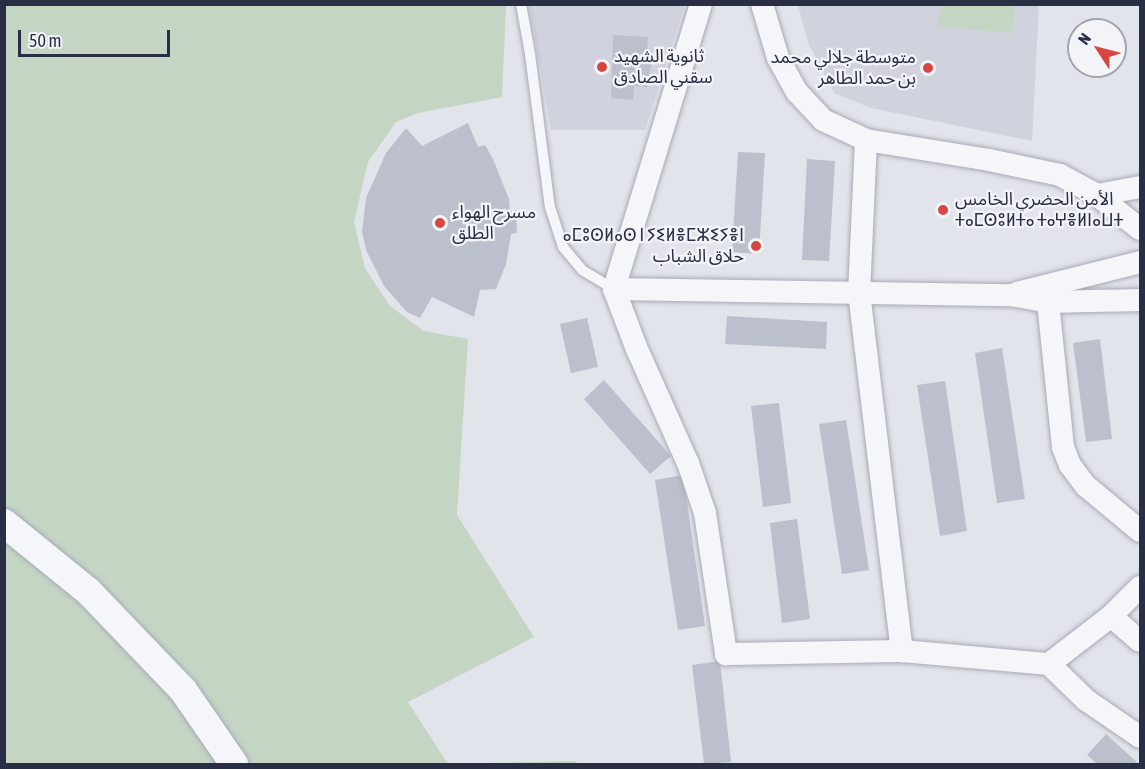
<!DOCTYPE html>
<html>
<head>
<meta charset="utf-8">
<style>
  body { margin:0 }
  #map { position:relative; width:1145px; height:769px; overflow:hidden; background:#e2e4eb; font-family:"Asap Condensed","Noto Sans Arabic","Noto Sans Tifinagh",sans-serif }
  div>[style] { position:absolute }
  .built>* { inset:0; background:#d0d3de }
  .green>* { inset:0; background:#c4d6c3 }
  .building>* { inset:0; background:#bcbfcc }
  .roads { filter:drop-shadow(0 0 2px #a7aab6) drop-shadow(0 0 2px #a7aab6) }
  .service>* { height:10px; margin:-5px; padding:0 5px; transform-origin:5px; border-radius:5px; background:#f5f6f9 }
  .minor>* { height:22px; margin:-11px; padding:0 11px; transform-origin:11px; border-radius:11px; background:#f5f6f9 }
  .tertiary>* { height:28px; margin:-14px; padding:0 14px; transform-origin:14px; border-radius:14px; background:#f5f6f9 }
  .dots>* { width:16px; height:16px; translate:-50% -50%; box-sizing:border-box; border:3px solid #f2f4f8; border-radius:50% }
  span { translate:-50% -50%; white-space:nowrap; text-align:center; line-height:1.15; -webkit-text-stroke:4.5px #f2f4f8; paint-order:stroke }
  .poi-label { font-size:18px; color:#292e45 }
  .left { translate:0 -50%; text-align:left }
  .right { translate:-100% -50%; text-align:right }
  .frame { position:absolute; inset:0; border:6px solid #292e45; pointer-events:none }
  .north { position:absolute; left:1067px; top:18px; width:60px; height:60px; box-sizing:border-box; background:#f2f4f8; border:2px solid #a2a5b0; border-radius:50%; rotate:306deg; font-size:16px; font-weight:700; line-height:24px; text-align:center; color:#292e45 }
  .north::after { content:''; display:block; margin:auto; width:21px; height:27px; background:#d74741; clip-path:polygon(50% 0,100% 100%,50% 72%,0 100%) }
  .scale { position:absolute; left:18px; top:30px; width:152px; height:27px; box-sizing:border-box; border:3px solid #292e45; border-top:0; padding-left:8px; font-size:18px; line-height:21px; white-space:nowrap; color:#292e45; -webkit-text-stroke:4px #f2f4f8; paint-order:stroke }
</style>
</head>
<body>
<div id="map">
  <div class="built">
    <div style="clip-path:polygon(529px 5px,685px 5px,645px 130px,551px 130px)"></div>
    <div style="clip-path:polygon(798px 5px,1039px 5px,1032px 141px,871px 108px,834px 93px,808px 43px)"></div>
  </div>
  <div class="green">
    <div style="clip-path:polygon(4px 5px,506px 5px,502px 97px,418px 113px,396px 122px,368px 162px,354px 222px,365px 268px,390px 306px,424px 331px,468px 339px,457px 515px,534px 637px,408px 702px,448px 764px,575px 761px,577px 764px,5px 764px)"></div>
    <div style="clip-path:polygon(940px 5px,1014px 5px,1012px 33px,938px 27px)"></div>
  </div>
  <div class="building">
    <div style="clip-path:polygon(613px 35px,648px 37px,647px 52px,653px 55px,647px 87px,634px 86px,633px 100px,611px 98px)"></div>
    <div style="clip-path:polygon(468px 123px,478px 147px,485px 145px,493px 159px,509px 199px,510px 212px,516px 210px,517px 233px,511px 234px,506px 264px,496px 289px,480px 290px,474px 317px,432px 297px,420px 318px,407px 312px,384px 286px,366px 250px,362px 232px,366px 198px,386px 153px,406px 128px,422px 146px)"></div>
    <div style="clip-path:polygon(738px 152px,765px 153px,759px 254px,732px 252px)"></div>
    <div style="clip-path:polygon(807px 159px,835px 161px,829px 261px,802px 260px)"></div>
    <div style="clip-path:polygon(727px 316px,827px 322px,826px 349px,725px 344px)"></div>
    <div style="clip-path:polygon(587px 318px,598px 367px,571px 373px,560px 324px)"></div>
    <div style="clip-path:polygon(1100px 339px,1112px 439px,1086px 442px,1073px 343px)"></div>
    <div style="clip-path:polygon(1002px 348px,1025px 499px,997px 503px,975px 353px)"></div>
    <div style="clip-path:polygon(604px 380px,671px 456px,650px 474px,584px 399px)"></div>
    <div style="clip-path:polygon(945px 381px,967px 531px,940px 536px,917px 385px)"></div>
    <div style="clip-path:polygon(779px 403px,791px 503px,763px 507px,751px 406px)"></div>
    <div style="clip-path:polygon(846px 420px,869px 570px,842px 574px,819px 424px)"></div>
    <div style="clip-path:polygon(683px 475px,705px 626px,678px 630px,655px 480px)"></div>
    <div style="clip-path:polygon(797px 519px,810px 619px,782px 623px,770px 523px)"></div>
    <div style="clip-path:polygon(720px 661px,731px 762px,704px 764px,692px 665px)"></div>
    <div style="clip-path:polygon(1106px 734px,1139px 764px,1097px 764px,1087px 755px)"></div>
  </div>
  <div class="roads">
    <div class="service">
      <div style="left:521px;top:4px;width:51px;rotate:79.8deg"></div>
      <div style="left:530px;top:54px;width:154px;rotate:82.6deg"></div>
      <div style="left:550px;top:207px;width:42px;rotate:72deg"></div>
      <div style="left:563px;top:247px;width:30px;rotate:50deg"></div>
      <div style="left:582px;top:270px;width:37px;rotate:31deg"></div>
    </div>
    <div class="minor">
      <div style="left:701px;top:4px;width:298px;rotate:107deg"></div>
      <div style="left:614px;top:289px;width:396px;rotate:0.9deg"></div>
      <div style="left:1010px;top:295px;width:39px;rotate:10deg"></div>
      <div style="left:1048px;top:302px;width:92px;rotate:-1.2deg"></div>
      <div style="left:762px;top:4px;width:56px;rotate:73.5deg"></div>
      <div style="left:778px;top:58px;width:39px;rotate:61deg"></div>
      <div style="left:797px;top:92px;width:38px;rotate:47deg"></div>
      <div style="left:823px;top:120px;width:47px;rotate:24.9deg"></div>
      <div style="left:866px;top:140px;width:125px;rotate:9.2deg"></div>
      <div style="left:989px;top:160px;width:73px;rotate:11.9deg"></div>
      <div style="left:1060px;top:175px;width:42px;rotate:28.4deg"></div>
      <div style="left:1097px;top:195px;width:55px;rotate:38.3deg"></div>
      <div style="left:866px;top:140px;width:152px;rotate:92.6deg"></div>
      <div style="left:859px;top:292px;width:362px;rotate:83.2deg"></div>
      <div style="left:902px;top:651px;width:148px;rotate:5.1deg"></div>
      <div style="left:1049px;top:664px;width:78px;rotate:-37.7deg"></div>
      <div style="left:1111px;top:616px;width:41px;rotate:-45deg"></div>
      <div style="left:1097px;top:195px;width:44px;rotate:-10.5deg"></div>
      <div style="left:614px;top:289px;width:62px;rotate:69.2deg"></div>
      <div style="left:636px;top:347px;width:127px;rotate:65.9deg"></div>
      <div style="left:688px;top:463px;width:53px;rotate:71.2deg"></div>
      <div style="left:705px;top:513px;width:143px;rotate:81.5deg"></div>
      <div style="left:726px;top:654px;width:176px;rotate:-1deg"></div>
      <div style="left:1017px;top:293px;width:127px;rotate:-14.1deg"></div>
      <div style="left:1048px;top:302px;width:146px;rotate:84.1deg"></div>
      <div style="left:1063px;top:447px;width:19px;rotate:69deg"></div>
      <div style="left:1070px;top:465px;width:26px;rotate:53deg"></div>
      <div style="left:1086px;top:486px;width:70px;rotate:39.8deg"></div>
      <div style="left:1111px;top:616px;width:38px;rotate:41deg"></div>
      <div style="left:1049px;top:664px;width:52px;rotate:44.2deg"></div>
      <div style="left:1086px;top:700px;width:65px;rotate:34.4deg"></div>
    </div>
    <div class="tertiary">
      <div style="left:4px;top:523px;width:108px;rotate:39deg"></div>
      <div style="left:88px;top:591px;width:137px;rotate:46.2deg"></div>
      <div style="left:183px;top:690px;width:90px;rotate:55.4deg"></div>
    </div>
  </div>
  <div class="dots">
    <div style="left:602px;top:67px;background:#d74741"></div>
    <div style="left:928px;top:68px;background:#d74741"></div>
    <div style="left:943px;top:210px;background:#d74741"></div>
    <div style="left:440px;top:223px;background:#d74741"></div>
    <div style="left:756px;top:246px;background:#d74741"></div>
  </div>
  <div class="poi-label">
    <span class="left" style="left:614px;top:67px">ثانوية الشهيد<br>سقني الصادق</span>
    <span class="right" style="left:916px;top:68px">متوسطة جلالي محمد<br>بن حمد الطاهر</span>
    <span class="left" style="left:955px;top:210px">الأمن الحضري الخامس<br>ⵜⴰⵎⵙⵓⵍⵜⴰ ⵜⴰⵖⴻⵍⵏⴰⵡⵜ</span>
    <span class="left" style="left:452px;top:223px">مسرح الهواء<br>الطلق</span>
    <span class="right" style="left:744px;top:246px">ⴰⵎⵓⵙⵍⴰⵙ ⵏ ⵢⵉⵍⴻⵎⵣⵉⵢⴻⵏ<br>حلاق الشباب</span>
  </div>
  <div class="frame"></div>
  <div class="north">N</div>
  <div class="scale">50 m</div>
</div>
</body>
</html>
